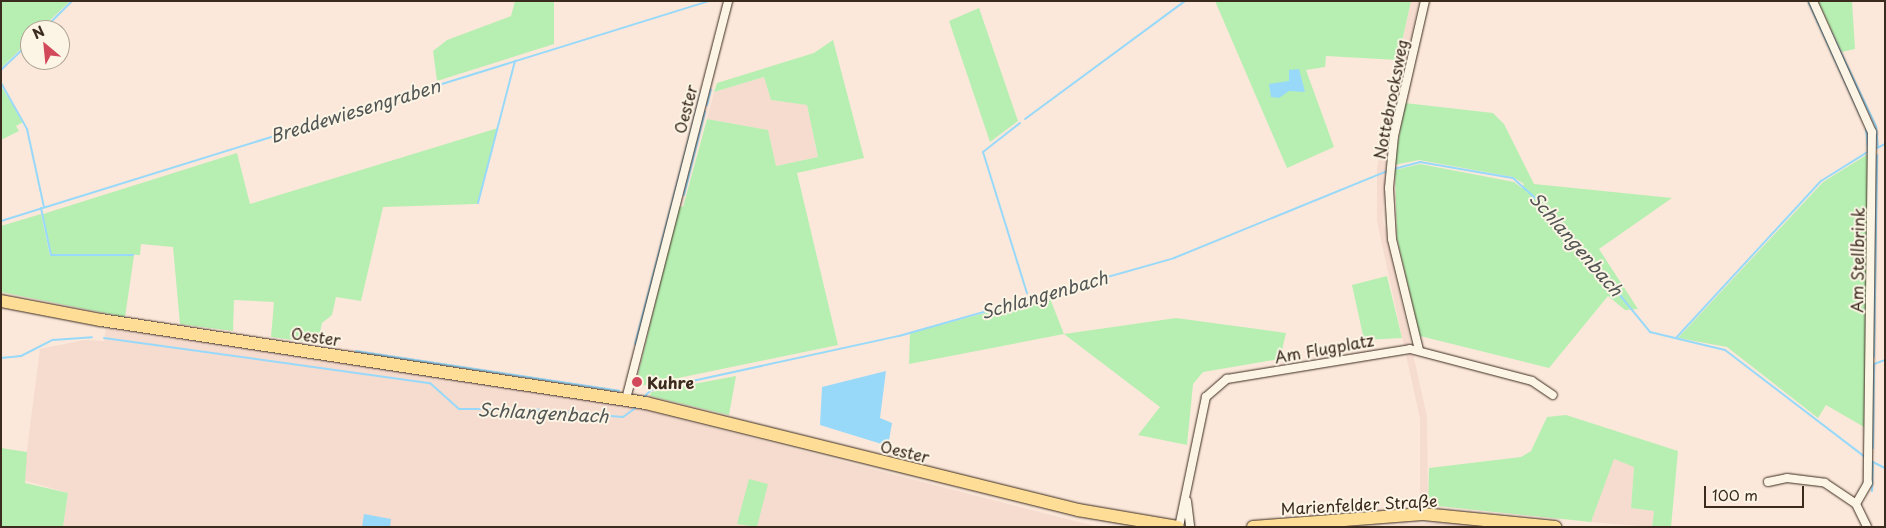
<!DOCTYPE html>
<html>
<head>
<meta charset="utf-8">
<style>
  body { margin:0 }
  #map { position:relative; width:1886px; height:528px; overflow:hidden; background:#fbe8da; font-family:"Playpen Sans",sans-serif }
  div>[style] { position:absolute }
  .built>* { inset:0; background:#f6dbcf }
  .green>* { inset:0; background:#b7efb2 }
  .water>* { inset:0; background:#98d9fa }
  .stream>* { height:2px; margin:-1px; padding:0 1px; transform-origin:1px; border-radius:1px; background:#98d9fa }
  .roads { filter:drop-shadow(0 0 1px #3b2a1e) drop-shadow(0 0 1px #3b2a1e) }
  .street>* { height:8px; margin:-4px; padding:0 4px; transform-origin:4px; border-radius:4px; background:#fcf5e5 }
  .primary>* { height:12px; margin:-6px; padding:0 6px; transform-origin:6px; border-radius:6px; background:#fedd96 }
  .dots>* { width:14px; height:14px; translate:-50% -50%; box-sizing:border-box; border:2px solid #fcf5e5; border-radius:50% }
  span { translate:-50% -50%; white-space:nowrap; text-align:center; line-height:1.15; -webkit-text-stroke:4px #fcf5e5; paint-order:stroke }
  .street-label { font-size:16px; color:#3b2a1e }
  .poi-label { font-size:16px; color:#3b2a1e; font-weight:700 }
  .left { translate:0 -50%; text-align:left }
  .water-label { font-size:18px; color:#525655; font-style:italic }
  .frame { position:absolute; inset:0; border:2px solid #3b2a1e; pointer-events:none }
  .north { position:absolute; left:20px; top:20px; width:50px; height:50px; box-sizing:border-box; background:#fcf5e5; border:1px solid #afa495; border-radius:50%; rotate:332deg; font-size:14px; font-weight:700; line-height:20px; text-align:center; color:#3b2a1e }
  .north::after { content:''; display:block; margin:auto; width:18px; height:22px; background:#d1495b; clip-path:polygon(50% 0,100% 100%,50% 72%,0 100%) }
  .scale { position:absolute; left:1704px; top:486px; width:100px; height:22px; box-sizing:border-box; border:2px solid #3b2a1e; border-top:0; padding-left:6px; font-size:15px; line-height:18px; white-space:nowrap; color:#3b2a1e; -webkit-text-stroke:4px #fcf5e5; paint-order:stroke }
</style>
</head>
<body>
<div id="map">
  <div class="built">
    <div style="clip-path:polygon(1411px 1px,1419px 1px,1397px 101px,1390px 100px)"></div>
    <div style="clip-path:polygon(764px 77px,771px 100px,807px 105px,818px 157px,776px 166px,768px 130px,707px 119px,714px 92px)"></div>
    <div style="clip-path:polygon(1388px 108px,1394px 109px,1387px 143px,1383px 220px,1411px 345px,1404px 346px,1377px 221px,1377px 169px)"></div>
    <div style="clip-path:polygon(106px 328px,632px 407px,1098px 527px,63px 527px,68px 493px,23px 480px,40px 349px,84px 340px,104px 341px)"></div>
    <div style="clip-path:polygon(1413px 354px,1427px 417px,1428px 505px,1420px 505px,1420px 418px,1406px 355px)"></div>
    <div style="clip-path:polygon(1613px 459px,1634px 466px,1631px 508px,1654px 511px,1652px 527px,1591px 522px)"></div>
    <div style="clip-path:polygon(1438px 523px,1491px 527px,1362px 527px)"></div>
  </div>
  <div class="green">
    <div style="clip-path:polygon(1px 1px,70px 1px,40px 30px,30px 30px,30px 40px,1px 68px)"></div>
    <div style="clip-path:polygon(515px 1px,554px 1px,554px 44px,437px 81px,433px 51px,447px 40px,511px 16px)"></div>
    <div style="clip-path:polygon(1215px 1px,1411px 1px,1398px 60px,1326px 56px,1325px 67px,1306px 70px,1334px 147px,1287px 168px)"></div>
    <div style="clip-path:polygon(1818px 1px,1852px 1px,1855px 49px,1842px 52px)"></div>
    <div style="clip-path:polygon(979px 8px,1018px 121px,990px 142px,949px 21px)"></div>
    <div style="clip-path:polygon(833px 40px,864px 158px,797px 173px,838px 345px,635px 387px,679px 206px,683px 207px,707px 119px,768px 130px,776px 166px,818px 157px,807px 105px,771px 100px,764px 77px,714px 92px,717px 83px,814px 53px)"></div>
    <div style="clip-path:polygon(1px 86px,23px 122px,16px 126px,19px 131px,1px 140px)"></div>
    <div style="clip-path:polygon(1405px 103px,1493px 113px,1504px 124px,1534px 184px,1672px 198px,1599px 249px,1638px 309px,1625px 310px,1608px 296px,1549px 368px,1420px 336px,1397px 238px,1395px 170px,1420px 164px,1514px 182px,1522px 188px,1524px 184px,1513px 177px,1419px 160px,1394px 165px)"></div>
    <div style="clip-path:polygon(498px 128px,477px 204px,383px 207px,361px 301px,336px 297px,332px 315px,322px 323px,318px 343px,271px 337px,274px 302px,234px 300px,233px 331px,180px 324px,173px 247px,141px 244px,140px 255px,51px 254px,43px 214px,237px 153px,250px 204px)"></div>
    <div style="clip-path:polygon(1868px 154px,1864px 427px,1826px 405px,1818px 418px,1727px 347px,1678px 338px,1823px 182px)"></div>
    <div style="clip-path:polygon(41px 214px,50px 256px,134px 256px,125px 317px,1px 292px,1px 226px)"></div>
    <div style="clip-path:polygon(1387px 276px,1402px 338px,1364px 340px,1352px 285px)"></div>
    <div style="clip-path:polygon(1049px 296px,1064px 334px,1176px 318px,1286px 333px,1280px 359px,1203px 372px,1193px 384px,1187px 445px,1138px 435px,1160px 407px,1064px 334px,909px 364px,910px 333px)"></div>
    <div style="clip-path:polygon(736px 376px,729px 415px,650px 396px,651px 392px)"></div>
    <div style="clip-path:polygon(1566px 415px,1678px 451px,1671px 527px,1652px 527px,1654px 511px,1631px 508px,1634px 467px,1614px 459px,1591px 522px,1428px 505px,1429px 468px,1521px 457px,1531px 451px,1547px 417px)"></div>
    <div style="clip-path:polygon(1px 448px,27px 452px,25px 483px,68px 493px,63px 527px,1px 527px)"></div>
    <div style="clip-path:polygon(749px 479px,768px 484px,757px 527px,737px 524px)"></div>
  </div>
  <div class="water">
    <div style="clip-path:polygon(1299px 69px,1305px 92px,1289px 91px,1279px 98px,1271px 97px,1269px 84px,1289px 81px,1289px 70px)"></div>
    <div style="clip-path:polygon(886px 371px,880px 418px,892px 423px,888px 446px,820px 425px,822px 387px)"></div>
    <div style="clip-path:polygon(364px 514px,391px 519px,390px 527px,362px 527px)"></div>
  </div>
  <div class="stream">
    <div style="left:1808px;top:1px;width:128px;rotate:65.4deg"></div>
    <div style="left:43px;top:30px;width:41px;rotate:-45deg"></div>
    <div style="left:1830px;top:30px;width:106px;rotate:64.4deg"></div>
    <div style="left:1876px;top:126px;width:21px;rotate:85deg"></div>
    <div style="left:1px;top:70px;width:40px;rotate:-44deg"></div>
    <div style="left:1px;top:83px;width:53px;rotate:60.5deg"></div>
    <div style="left:27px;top:129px;width:80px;rotate:77.7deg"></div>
    <div style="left:707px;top:105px;width:16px;rotate:-76deg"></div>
    <div style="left:1025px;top:119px;width:199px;rotate:-36.4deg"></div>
    <div style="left:1020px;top:123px;width:47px;rotate:141.9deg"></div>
    <div style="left:983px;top:152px;width:148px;rotate:72.7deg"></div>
    <div style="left:1866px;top:128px;width:23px;rotate:85deg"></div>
    <div style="left:1877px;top:148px;width:9px;rotate:-27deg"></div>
    <div style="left:1394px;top:169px;width:27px;rotate:-15deg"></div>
    <div style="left:1420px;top:162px;width:94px;rotate:9.8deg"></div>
    <div style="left:1513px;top:178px;width:58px;rotate:42.2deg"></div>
    <div style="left:1556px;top:217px;width:149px;rotate:50.7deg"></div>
    <div style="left:1650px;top:332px;width:77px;rotate:13.5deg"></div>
    <div style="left:1725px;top:350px;width:176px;rotate:37.4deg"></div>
    <div style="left:684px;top:195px;width:86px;rotate:-75.8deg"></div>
    <div style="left:478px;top:203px;width:147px;rotate:-75.4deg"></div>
    <div style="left:41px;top:208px;width:48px;rotate:78deg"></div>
    <div style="left:51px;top:255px;width:82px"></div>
    <div style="left:1px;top:221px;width:741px;rotate:-17.26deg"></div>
    <div style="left:104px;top:338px;width:329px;rotate:7.9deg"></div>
    <div style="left:430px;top:383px;width:39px;rotate:42deg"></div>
    <div style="left:459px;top:409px;width:70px"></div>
    <div style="left:529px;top:409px;width:94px;rotate:4.9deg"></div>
    <div style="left:623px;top:417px;width:17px;rotate:-36deg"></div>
    <div style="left:1676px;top:338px;width:214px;rotate:-47.3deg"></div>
    <div style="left:1821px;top:181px;width:57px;rotate:-32deg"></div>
    <div style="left:635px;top:344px;width:260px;rotate:-75.3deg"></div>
    <div style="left:356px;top:351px;width:266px;rotate:8.6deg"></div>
    <div style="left:1874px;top:357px;width:202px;rotate:-89.1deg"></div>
    <div style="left:1px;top:358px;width:20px;rotate:-6deg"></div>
    <div style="left:21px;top:356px;width:36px;rotate:-27deg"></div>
    <div style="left:53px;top:340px;width:39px;rotate:-4deg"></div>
    <div style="left:644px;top:397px;width:10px;rotate:-45deg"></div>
    <div style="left:651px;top:390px;width:254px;rotate:-12.3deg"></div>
    <div style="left:899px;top:336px;width:286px;rotate:-15.8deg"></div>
    <div style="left:1174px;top:258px;width:230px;rotate:-22.2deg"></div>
    <div style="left:1873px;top:448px;width:84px;rotate:-89.3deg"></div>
    <div style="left:1874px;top:364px;width:12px;rotate:-20deg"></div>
    <div style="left:1871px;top:461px;width:16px;rotate:27deg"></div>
    <div style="left:1872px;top:491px;width:29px;rotate:-88deg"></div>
  </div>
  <div class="roads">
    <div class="street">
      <div style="left:1813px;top:1px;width:144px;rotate:65.8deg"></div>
      <div style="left:1872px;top:132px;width:351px;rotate:90.7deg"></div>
      <div style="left:1868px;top:483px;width:24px;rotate:120deg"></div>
      <div style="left:1419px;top:350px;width:114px;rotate:-103.7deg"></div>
      <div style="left:1392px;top:239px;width:51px;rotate:-93.4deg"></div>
      <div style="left:1389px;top:188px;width:52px;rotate:-84.5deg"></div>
      <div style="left:1394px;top:136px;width:139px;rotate:-77.1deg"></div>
      <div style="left:626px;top:399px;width:411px;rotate:-75.6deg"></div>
      <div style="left:1768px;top:482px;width:19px;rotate:-12deg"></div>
      <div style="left:1787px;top:478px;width:38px;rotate:7deg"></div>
      <div style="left:1825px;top:483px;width:37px;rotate:34deg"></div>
      <div style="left:1856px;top:504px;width:25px;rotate:64deg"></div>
      <div style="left:1187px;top:501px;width:26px;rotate:83deg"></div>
      <div style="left:1179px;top:527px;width:133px;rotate:-78.3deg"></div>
      <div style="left:1206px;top:397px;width:28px;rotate:-41deg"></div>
      <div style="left:1227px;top:379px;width:185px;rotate:-9.3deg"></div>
      <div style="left:1410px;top:349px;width:126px;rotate:14.7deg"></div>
      <div style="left:1532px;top:381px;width:25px;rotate:34deg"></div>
    </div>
    <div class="primary">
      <div style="left:1px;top:301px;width:102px;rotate:10.8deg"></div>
      <div style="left:101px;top:320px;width:551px;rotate:8.66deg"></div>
      <div style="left:646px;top:403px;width:445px;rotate:13.9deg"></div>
      <div style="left:1078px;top:510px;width:101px;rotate:9.6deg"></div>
      <div style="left:1253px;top:527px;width:170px;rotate:-4.4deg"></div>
      <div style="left:1423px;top:514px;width:133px;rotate:5.6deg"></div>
    </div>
  </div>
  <div class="dots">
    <div style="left:637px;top:382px;background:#d1495b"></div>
  </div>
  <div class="street-label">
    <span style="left:1390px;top:99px;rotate:-79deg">Nottebrocksweg</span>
    <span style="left:685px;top:109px;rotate:-75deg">Oester</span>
    <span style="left:1857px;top:260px;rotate:-89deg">Am Stellbrink</span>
    <span style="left:316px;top:336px;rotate:9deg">Oester</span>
    <span style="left:1324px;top:348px;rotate:-10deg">Am Flugplatz</span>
    <span style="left:905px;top:451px;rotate:14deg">Oester</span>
    <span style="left:1359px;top:504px;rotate:-3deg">Marienfelder Straße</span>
  </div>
  <div class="poi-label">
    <span class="left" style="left:647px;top:382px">Kuhre</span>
  </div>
  <div class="water-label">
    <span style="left:355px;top:111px;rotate:-17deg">Breddewiesengraben</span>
    <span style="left:1576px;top:244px;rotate:49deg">Schlangenbach</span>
    <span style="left:1044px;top:295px;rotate:-16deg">Schlangenbach</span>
    <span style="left:543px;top:413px;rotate:3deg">Schlangenbach</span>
  </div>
  <div class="frame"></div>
  <div class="north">N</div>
  <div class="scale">100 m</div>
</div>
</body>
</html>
